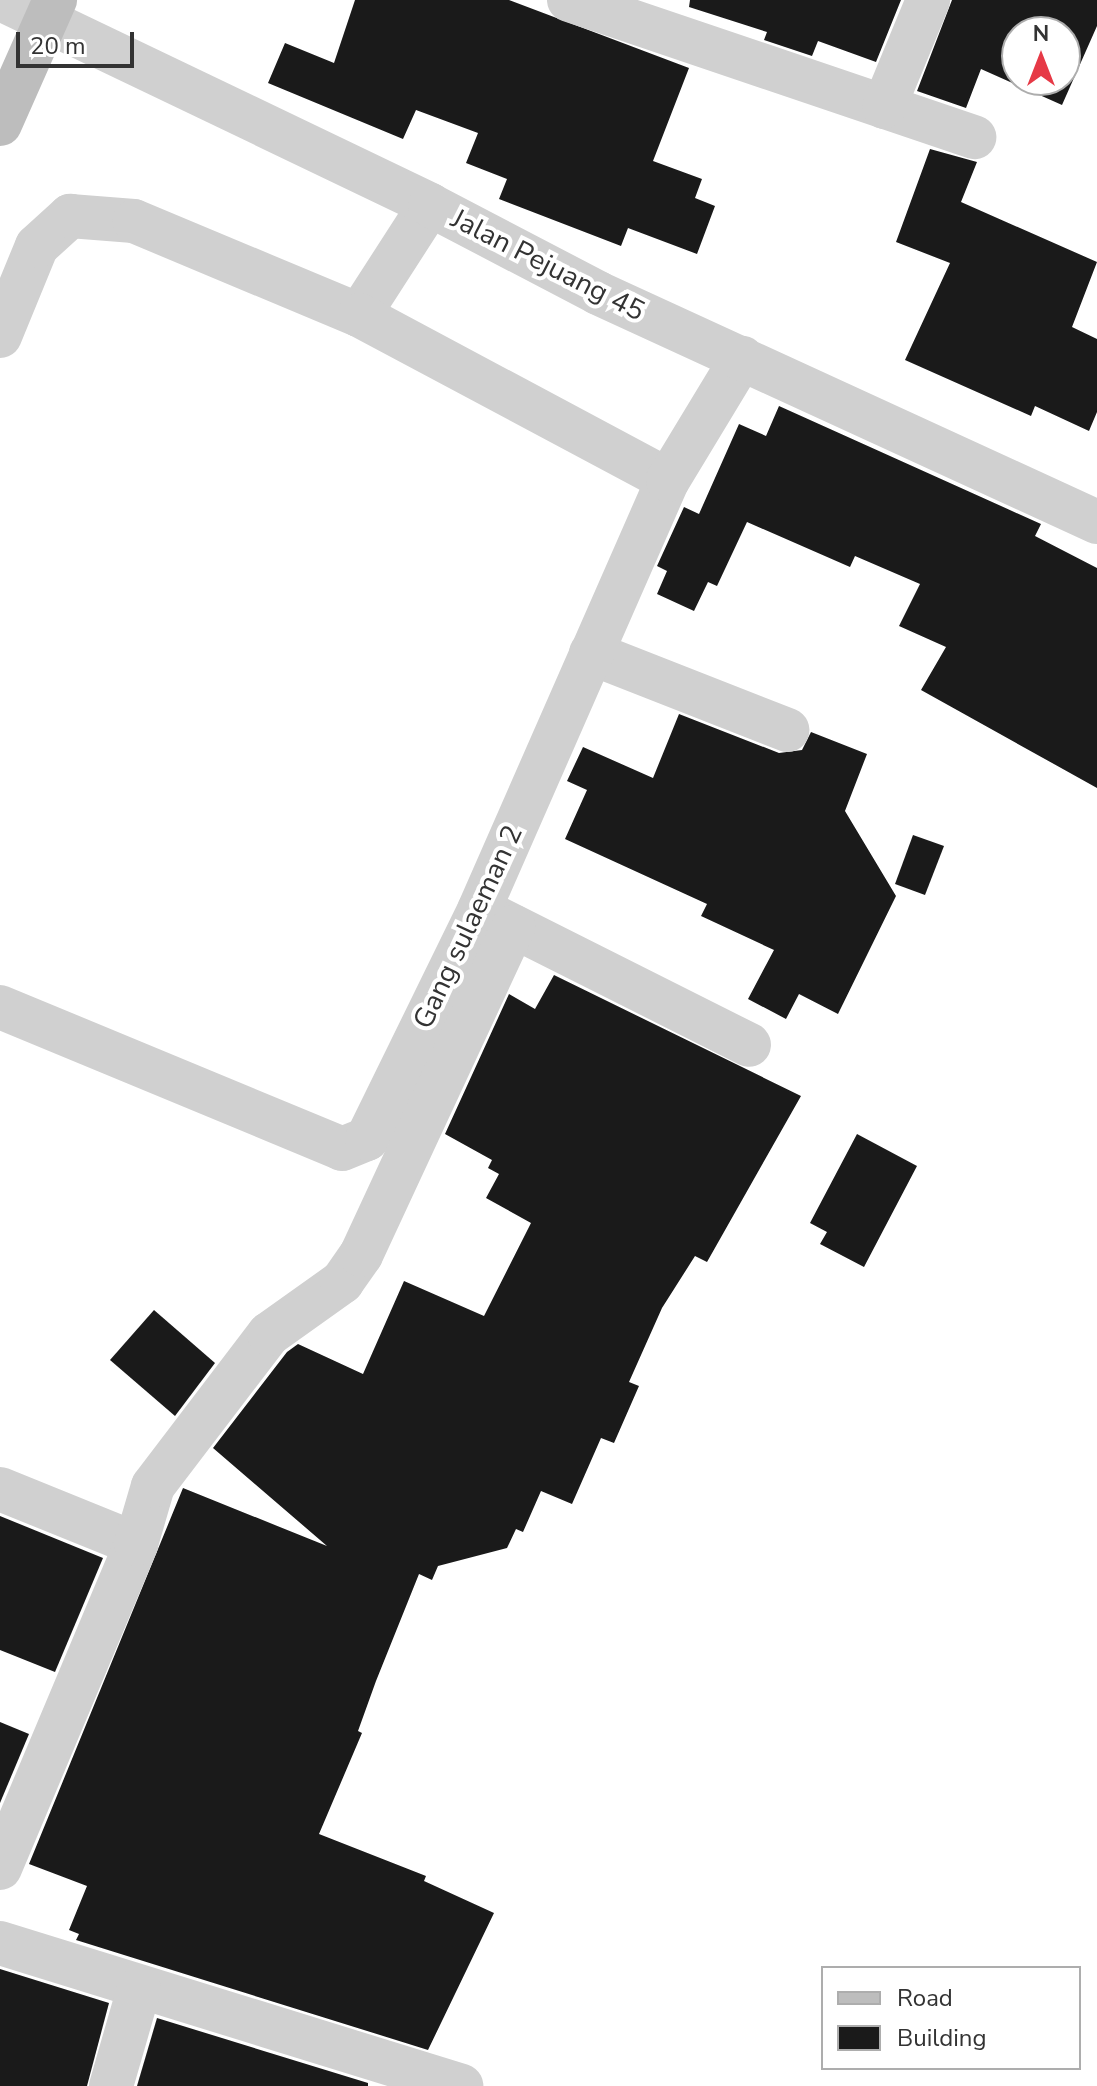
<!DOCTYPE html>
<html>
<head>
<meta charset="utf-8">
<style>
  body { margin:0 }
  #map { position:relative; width:1097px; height:2086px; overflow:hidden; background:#fff; font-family:"Nunito Sans",sans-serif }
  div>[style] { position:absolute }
  .building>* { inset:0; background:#1a1a1a }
  .minor>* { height:44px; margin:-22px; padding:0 22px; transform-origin:22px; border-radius:22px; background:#d0d0d0 }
  .tertiary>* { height:44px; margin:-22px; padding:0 22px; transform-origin:22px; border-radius:22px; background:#d0d0d0 }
  .secondary>* { height:44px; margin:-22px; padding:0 22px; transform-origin:22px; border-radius:22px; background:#bdbdbd }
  span { translate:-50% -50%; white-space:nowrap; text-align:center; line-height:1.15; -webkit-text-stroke:8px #fff; paint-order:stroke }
  .street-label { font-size:28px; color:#333 }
  .legend { position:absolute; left:821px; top:1966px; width:260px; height:104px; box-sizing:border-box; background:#fff; border:2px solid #adadad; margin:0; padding:10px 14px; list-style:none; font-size:24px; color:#333 }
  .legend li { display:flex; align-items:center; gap:16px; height:40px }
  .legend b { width:40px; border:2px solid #adadad }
  .north { position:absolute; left:1001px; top:16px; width:80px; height:80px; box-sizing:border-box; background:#fff; border:2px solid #adadad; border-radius:50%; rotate:0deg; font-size:22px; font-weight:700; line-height:32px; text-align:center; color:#333 }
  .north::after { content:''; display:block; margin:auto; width:28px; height:36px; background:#e63946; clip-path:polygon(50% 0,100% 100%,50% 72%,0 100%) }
  .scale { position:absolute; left:16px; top:32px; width:118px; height:36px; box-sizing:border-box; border:4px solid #333; border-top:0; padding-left:10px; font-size:24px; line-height:28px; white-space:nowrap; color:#333; -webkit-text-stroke:6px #fff; paint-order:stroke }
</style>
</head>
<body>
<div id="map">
  <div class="building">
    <div style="clip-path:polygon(355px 0,509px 0,689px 68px,653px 161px,702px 179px,695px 198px,715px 206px,697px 254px,628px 228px,621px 246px,499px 199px,507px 179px,466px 163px,478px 133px,416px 110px,403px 139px,268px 83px,285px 43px,334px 63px)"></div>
    <div style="clip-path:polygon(690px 0,901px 0,876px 62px,818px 41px,812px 56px,764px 40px,767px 32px,689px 7px)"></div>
    <div style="clip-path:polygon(evenodd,952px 0,1097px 0,1097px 26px,1062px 105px,981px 69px,966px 108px,917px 91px,952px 0,1017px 32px,1065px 32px,1065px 80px,1017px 80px,1017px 32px)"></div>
    <div style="clip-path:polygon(930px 149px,977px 162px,961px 202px,1097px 262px,1072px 327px,1097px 339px,1097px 412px,1089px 431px,1035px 406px,1031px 416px,905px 360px,950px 263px,896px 242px)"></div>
    <div style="clip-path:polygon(779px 406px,1041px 524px,1035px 536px,1097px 568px,1097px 788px,921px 690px,946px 647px,899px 626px,920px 584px,855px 556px,850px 567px,747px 522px,717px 586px,708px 582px,694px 611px,657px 594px,667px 571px,657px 566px,684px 507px,699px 514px,739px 424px,766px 436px)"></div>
    <div style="clip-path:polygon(679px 714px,779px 753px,802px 750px,811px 732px,867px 754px,845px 811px,896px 896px,838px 1014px,799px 994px,786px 1019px,748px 999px,774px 950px,701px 916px,707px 904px,565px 839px,587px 790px,567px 781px,583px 747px,653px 778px)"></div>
    <div style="clip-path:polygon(913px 835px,944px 846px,925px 895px,895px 884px)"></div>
    <div style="clip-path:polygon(554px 975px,801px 1096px,707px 1262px,695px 1256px,662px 1308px,629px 1382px,639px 1386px,614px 1443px,601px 1438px,572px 1504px,541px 1491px,523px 1532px,516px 1529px,507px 1548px,438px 1566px,432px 1580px,419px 1574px,376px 1681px,358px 1731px,362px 1733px,319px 1834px,426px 1876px,424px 1881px,494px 1913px,428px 2050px,76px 1940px,79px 1934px,69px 1930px,87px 1886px,29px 1864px,183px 1488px,327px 1546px,213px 1448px,287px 1352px,298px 1344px,363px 1374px,404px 1281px,484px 1316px,531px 1223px,486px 1198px,499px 1174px,488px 1168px,492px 1160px,445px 1134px,509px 994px,535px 1009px)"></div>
    <div style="clip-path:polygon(857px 1134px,917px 1166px,864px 1267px,820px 1244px,827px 1232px,810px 1223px)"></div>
    <div style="clip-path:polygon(154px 1310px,215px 1363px,175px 1416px,110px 1360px)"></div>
    <div style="clip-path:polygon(0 1516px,103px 1558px,55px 1672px,0 1650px)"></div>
    <div style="clip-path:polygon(0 1722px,29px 1734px,0 1803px)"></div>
    <div style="clip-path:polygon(0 1969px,109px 2003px,87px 2086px,0 2086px)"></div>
    <div style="clip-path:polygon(157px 2018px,368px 2083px,368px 2086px,137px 2086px)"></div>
  </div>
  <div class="minor">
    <div style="left:569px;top:0;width:428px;rotate:18.7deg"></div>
    <div style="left:884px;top:107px;width:116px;rotate:-67.6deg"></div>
    <div style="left:359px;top:315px;width:131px;rotate:-57.2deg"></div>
    <div style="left:0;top:336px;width:97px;rotate:-67.7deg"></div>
    <div style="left:37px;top:246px;width:45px;rotate:-42.3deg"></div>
    <div style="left:70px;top:216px;width:64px;rotate:4.5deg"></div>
    <div style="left:134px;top:221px;width:244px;rotate:22.7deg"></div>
    <div style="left:359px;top:315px;width:350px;rotate:28.1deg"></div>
    <div style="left:591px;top:653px;width:211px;rotate:21.4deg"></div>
    <div style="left:489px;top:914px;width:291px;rotate:26.7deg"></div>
    <div style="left:0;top:1007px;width:370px;rotate:22.5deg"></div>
    <div style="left:342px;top:1149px;width:27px;rotate:-22deg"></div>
    <div style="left:367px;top:1139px;width:255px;rotate:-63.9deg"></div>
    <div style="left:479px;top:910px;width:470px;rotate:-66.3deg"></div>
    <div style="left:668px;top:480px;width:143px;rotate:-58.8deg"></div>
    <div style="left:0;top:1489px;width:147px;rotate:22deg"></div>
    <div style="left:0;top:1868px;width:351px;rotate:-67.2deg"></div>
    <div style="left:136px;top:1544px;width:60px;rotate:-73.7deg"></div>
    <div style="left:153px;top:1486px;width:191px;rotate:-52.7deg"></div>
    <div style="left:269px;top:1334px;width:90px;rotate:-35.5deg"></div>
    <div style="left:342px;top:1282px;width:33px;rotate:-55deg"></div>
    <div style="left:361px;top:1255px;width:362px;rotate:-65.1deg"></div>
    <div style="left:0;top:1943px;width:483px;rotate:17.2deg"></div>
    <div style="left:111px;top:2086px;width:101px;rotate:-73.9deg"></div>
  </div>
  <div class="tertiary">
    <div style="left:3px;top:0;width:474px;rotate:25.6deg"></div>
    <div style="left:430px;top:205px;width:190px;rotate:27.6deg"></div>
    <div style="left:598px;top:293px;width:549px;rotate:24.65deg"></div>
  </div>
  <div class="secondary">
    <div style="left:0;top:124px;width:136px;rotate:-66.1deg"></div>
  </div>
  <div class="street-label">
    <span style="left:548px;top:265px;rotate:27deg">Jalan Pejuang 45</span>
    <span style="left:468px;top:927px;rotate:-65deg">Gang sulaeman 2</span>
  </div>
  <ul class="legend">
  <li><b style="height:10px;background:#bdbdbd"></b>Road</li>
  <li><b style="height:22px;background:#1a1a1a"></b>Building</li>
  </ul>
  <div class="north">N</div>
  <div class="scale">20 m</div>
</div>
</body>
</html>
